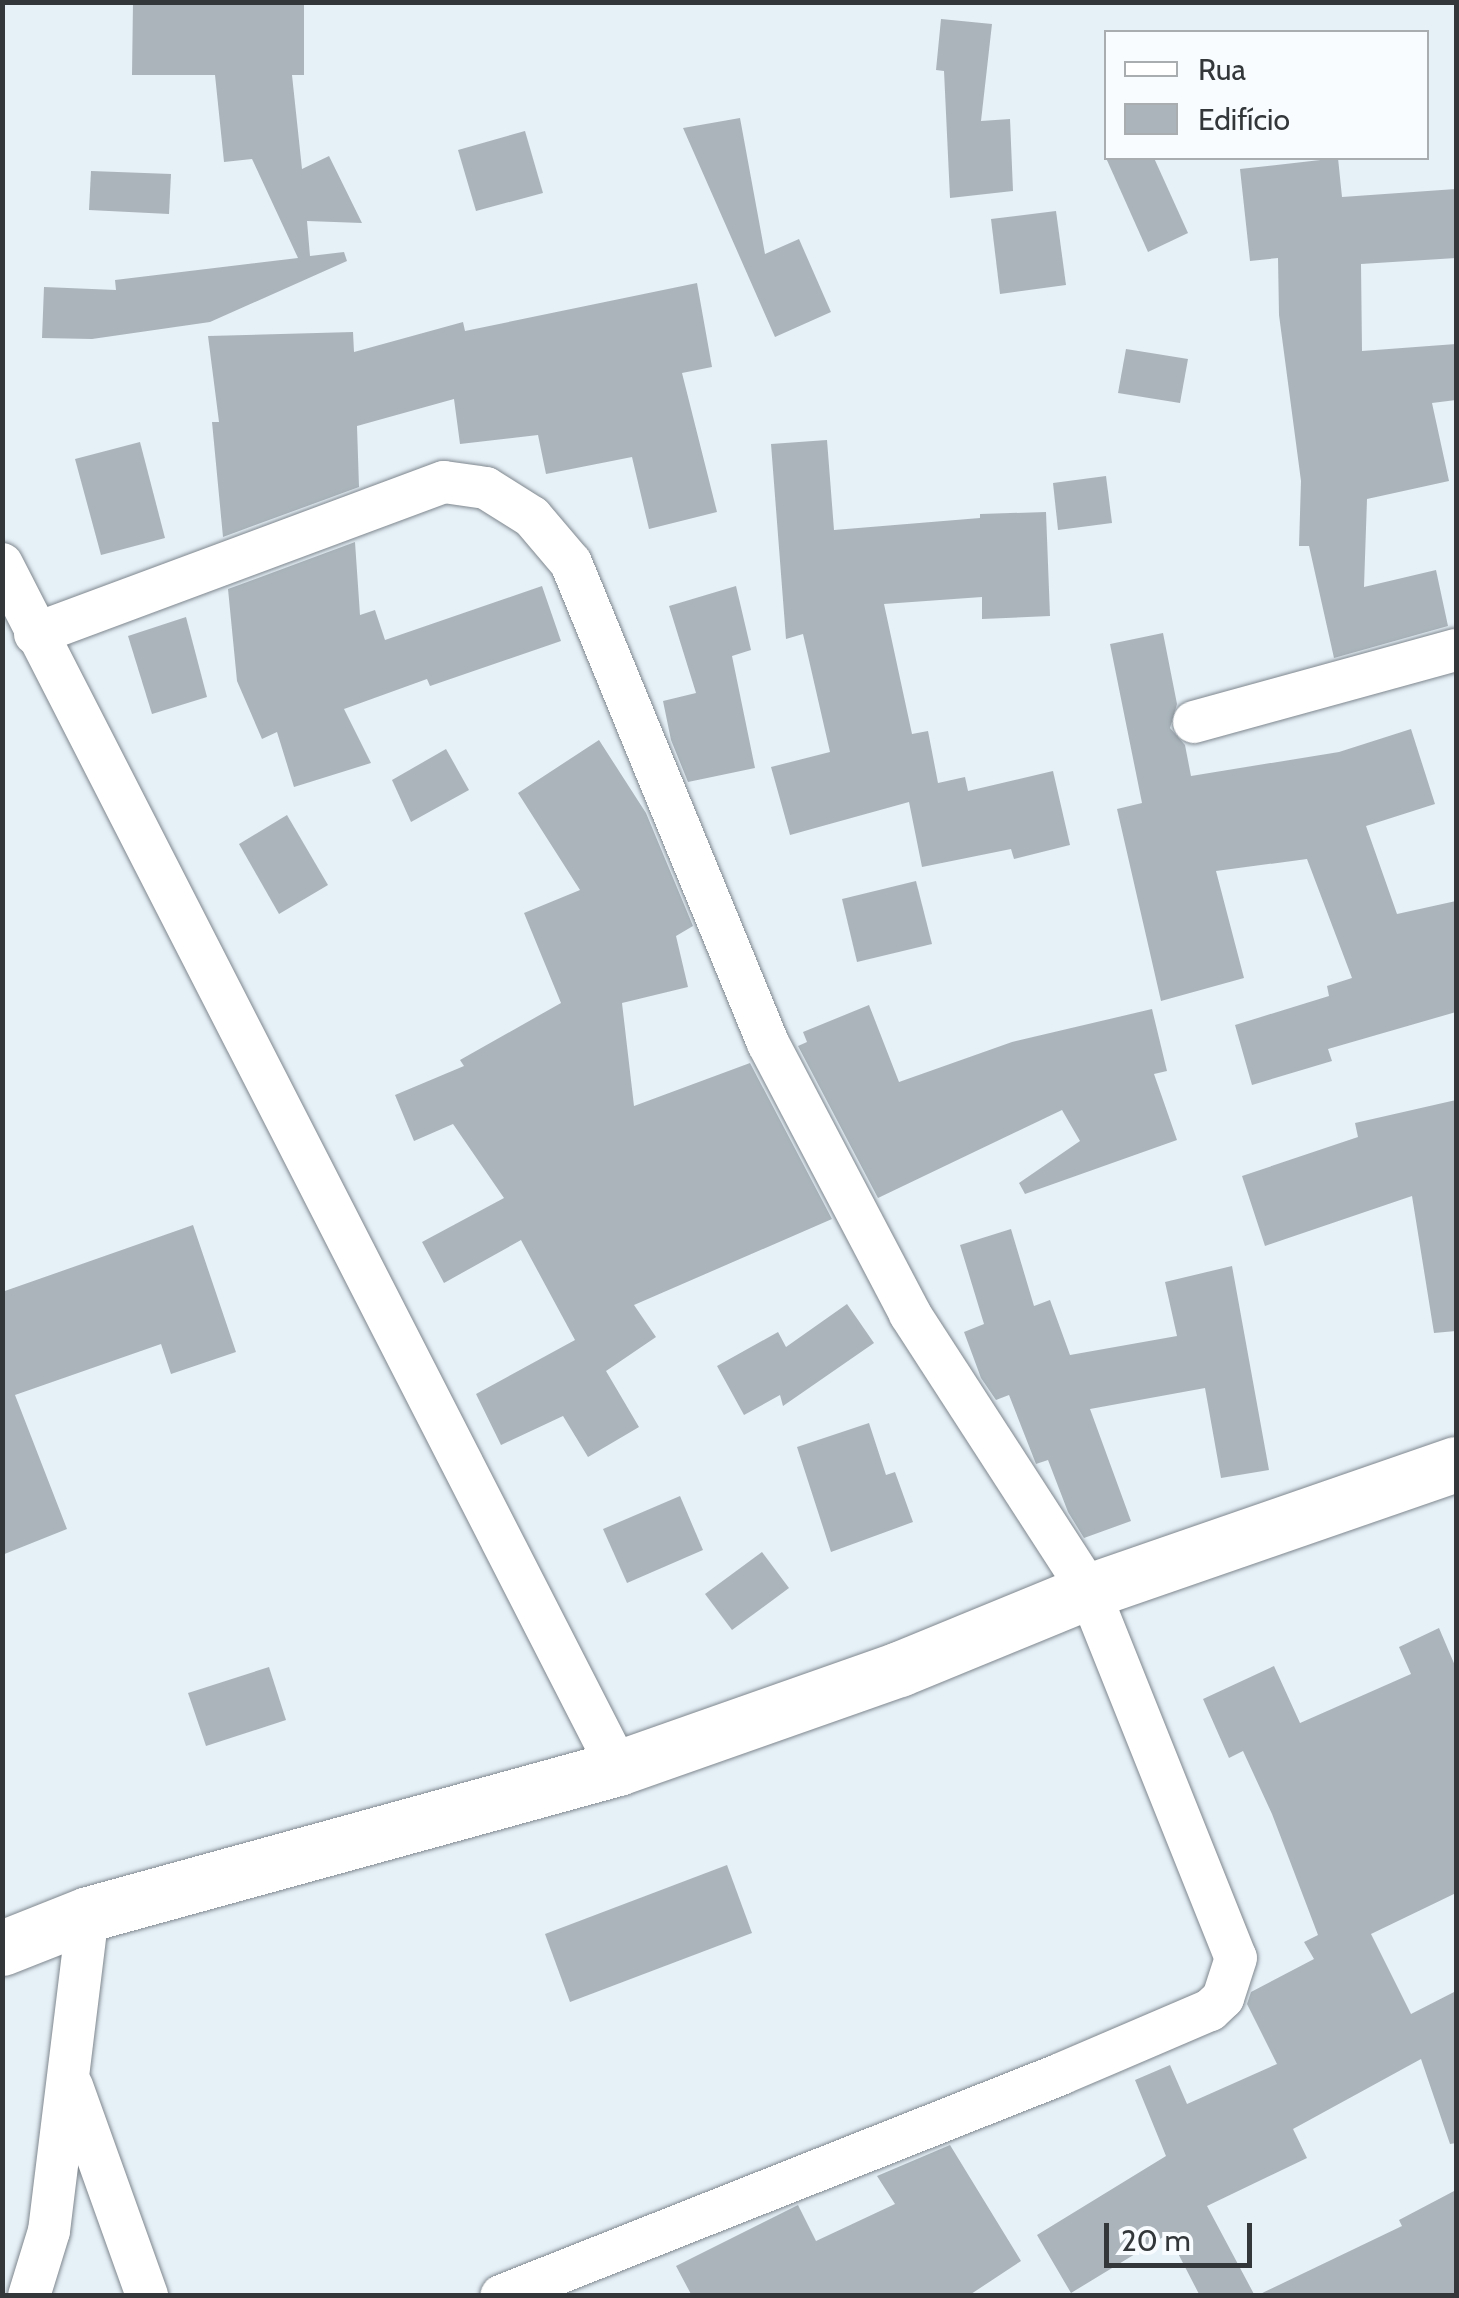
<!DOCTYPE html>
<html>
<head>
<meta charset="utf-8">
<style>
  body { margin:0 }
  #map { position:relative; width:1459px; height:2298px; overflow:hidden; background:#e6f0f7; font-family:Cabin,sans-serif }
  div>[style] { position:absolute }
  .building>* { inset:0; background:#abb4bb }
  .roads { filter:drop-shadow(0 0 2px #7f878e) drop-shadow(0 0 2px #7f878e) }
  .minor>* { height:42px; margin:-21px; padding:0 21px; transform-origin:21px; border-radius:21px; background:#fff }
  .secondary>* { height:55px; margin:-27.5px; padding:0 27.5px; transform-origin:27.5px; border-radius:27.5px; background:#fff }
  span { translate:-50% -50%; white-space:nowrap; text-align:center; line-height:1.15; -webkit-text-stroke:8px #f8fcff; paint-order:stroke }
  .frame { position:absolute; inset:0; border:5px solid #333739; pointer-events:none }
  .legend { position:absolute; left:1104px; top:30px; width:325px; height:130px; box-sizing:border-box; background:#f8fcff; border:2px solid #a9adb0; margin:0; padding:12px 18px; list-style:none; font-size:30px; color:#333739 }
  .legend li { display:flex; align-items:center; gap:20px; height:50px }
  .legend b { width:50px; border:2px solid #a9adb0 }
  .scale { position:absolute; left:1104px; top:2223px; width:148px; height:45px; box-sizing:border-box; border:5px solid #333739; border-top:0; padding-left:12px; font-size:30px; line-height:35px; white-space:nowrap; color:#333739; -webkit-text-stroke:8px #f8fcff; paint-order:stroke }
</style>
</head>
<body>
<div id="map">
  <div class="building">
    <div style="clip-path:polygon(133px 2px,304px 2px,304px 75px,292px 75px,302px 169px,329px 156px,362px 223px,307px 221px,310px 256px,344px 252px,347px 261px,210px 322px,92px 339px,42px 338px,44px 287px,116px 290px,115px 280px,298px 258px,252px 159px,224px 162px,215px 75px,132px 75px)"></div>
    <div style="clip-path:polygon(941px 19px,992px 24px,981px 121px,1010px 119px,1013px 191px,950px 198px,944px 71px,936px 70px)"></div>
    <div style="clip-path:polygon(740px 118px,765px 254px,799px 239px,831px 312px,775px 337px,683px 128px)"></div>
    <div style="clip-path:polygon(525px 131px,543px 193px,476px 211px,458px 150px)"></div>
    <div style="clip-path:polygon(1106px 158px,1154px 158px,1188px 233px,1148px 252px)"></div>
    <div style="clip-path:polygon(1338px 158px,1342px 197px,1456px 189px,1456px 258px,1361px 264px,1362px 351px,1456px 344px,1456px 400px,1432px 403px,1449px 481px,1367px 499px,1364px 587px,1436px 570px,1448px 626px,1334px 658px,1309px 546px,1299px 546px,1301px 481px,1279px 315px,1278px 258px,1250px 261px,1240px 169px)"></div>
    <div style="clip-path:polygon(91px 171px,171px 174px,169px 214px,89px 210px)"></div>
    <div style="clip-path:polygon(1056px 211px,1066px 285px,1000px 294px,991px 219px)"></div>
    <div style="clip-path:polygon(697px 283px,712px 367px,682px 373px,717px 512px,649px 529px,632px 457px,546px 474px,538px 435px,460px 444px,454px 399px,357px 426px,359px 487px,223px 537px,212px 422px,219px 422px,208px 336px,353px 332px,354px 352px,463px 322px,465px 331px)"></div>
    <div style="clip-path:polygon(1126px 349px,1188px 359px,1180px 403px,1118px 393px)"></div>
    <div style="clip-path:polygon(827px 440px,834px 530px,980px 518px,980px 514px,1046px 512px,1050px 616px,982px 619px,982px 597px,884px 604px,912px 734px,928px 731px,938px 783px,965px 777px,968px 791px,1053px 771px,1070px 845px,1014px 859px,1011px 849px,922px 867px,909px 802px,790px 835px,771px 767px,830px 752px,803px 634px,786px 639px,771px 444px)"></div>
    <div style="clip-path:polygon(140px 442px,165px 538px,101px 555px,75px 459px)"></div>
    <div style="clip-path:polygon(1106px 476px,1112px 523px,1058px 530px,1053px 483px)"></div>
    <div style="clip-path:polygon(355px 542px,360px 615px,375px 610px,385px 640px,542px 586px,561px 641px,430px 686px,427px 679px,344px 709px,371px 763px,294px 787px,277px 732px,262px 739px,237px 681px,228px 589px)"></div>
    <div style="clip-path:polygon(736px 586px,751px 650px,732px 656px,755px 768px,688px 782px,671px 740px,663px 701px,696px 693px,669px 606px)"></div>
    <div style="clip-path:polygon(186px 617px,207px 697px,152px 714px,128px 636px)"></div>
    <div style="clip-path:polygon(1163px 633px,1177px 704px,1170px 728px,1185px 745px,1191px 776px,1339px 752px,1411px 729px,1435px 804px,1366px 826px,1397px 914px,1456px 901px,1456px 1012px,1328px 1049px,1332px 1061px,1252px 1085px,1235px 1025px,1329px 996px,1327px 986px,1352px 978px,1307px 859px,1216px 871px,1244px 978px,1161px 1001px,1117px 809px,1142px 803px,1110px 644px)"></div>
    <div style="clip-path:polygon(599px 740px,646px 813px,693px 926px,676px 936px,688px 987px,622px 1003px,634px 1106px,750px 1063px,832px 1219px,634px 1305px,656px 1337px,606px 1371px,639px 1427px,588px 1457px,563px 1416px,501px 1445px,476px 1394px,575px 1340px,521px 1240px,444px 1283px,422px 1242px,504px 1198px,453px 1124px,414px 1141px,395px 1095px,464px 1066px,460px 1060px,561px 1003px,524px 913px,580px 890px,518px 793px)"></div>
    <div style="clip-path:polygon(446px 749px,469px 790px,411px 822px,392px 780px)"></div>
    <div style="clip-path:polygon(287px 815px,328px 885px,279px 914px,239px 844px)"></div>
    <div style="clip-path:polygon(916px 881px,932px 944px,857px 962px,842px 899px)"></div>
    <div style="clip-path:polygon(869px 1005px,899px 1082px,1012px 1042px,1152px 1009px,1167px 1071px,1154px 1074px,1177px 1140px,1025px 1194px,1019px 1183px,1080px 1141px,1062px 1110px,878px 1198px,798px 1046px,807px 1042px,803px 1032px)"></div>
    <div style="clip-path:polygon(1456px 1100px,1456px 1331px,1434px 1333px,1412px 1196px,1265px 1246px,1242px 1176px,1358px 1137px,1355px 1123px)"></div>
    <div style="clip-path:polygon(193px 1225px,236px 1352px,171px 1374px,161px 1344px,15px 1395px,67px 1529px,2px 1555px,2px 1292px)"></div>
    <div style="clip-path:polygon(1011px 1229px,1034px 1306px,1050px 1300px,1070px 1355px,1177px 1336px,1165px 1282px,1232px 1266px,1269px 1470px,1221px 1478px,1205px 1388px,1090px 1409px,1131px 1521px,1084px 1538px,1068px 1512px,1048px 1460px,1036px 1464px,1009px 1395px,996px 1400px,981px 1378px,964px 1332px,984px 1324px,960px 1245px)"></div>
    <div style="clip-path:polygon(847px 1304px,874px 1343px,783px 1406px,780px 1395px,744px 1415px,717px 1366px,778px 1332px,786px 1347px)"></div>
    <div style="clip-path:polygon(869px 1423px,886px 1475px,895px 1472px,913px 1522px,831px 1552px,797px 1447px)"></div>
    <div style="clip-path:polygon(680px 1496px,703px 1550px,627px 1583px,603px 1529px)"></div>
    <div style="clip-path:polygon(762px 1552px,789px 1588px,732px 1630px,705px 1594px)"></div>
    <div style="clip-path:polygon(1439px 1628px,1456px 1668px,1456px 1893px,1371px 1934px,1411px 2014px,1456px 1991px,1456px 2143px,1450px 2144px,1421px 2059px,1293px 2129px,1307px 2158px,1207px 2206px,1255px 2296px,1200px 2296px,1168px 2234px,1071px 2293px,1037px 2235px,1166px 2156px,1135px 2080px,1170px 2065px,1187px 2104px,1277px 2064px,1247px 2004px,1251px 1992px,1314px 1959px,1304px 1942px,1318px 1935px,1272px 1814px,1243px 1751px,1229px 1758px,1203px 1699px,1274px 1666px,1300px 1723px,1411px 1674px,1399px 1647px)"></div>
    <div style="clip-path:polygon(269px 1667px,286px 1720px,206px 1746px,188px 1693px)"></div>
    <div style="clip-path:polygon(727px 1865px,752px 1933px,570px 2002px,545px 1934px)"></div>
    <div style="clip-path:polygon(950px 2145px,1021px 2261px,968px 2296px,692px 2296px,676px 2266px,798px 2205px,816px 2241px,895px 2204px,877px 2176px)"></div>
    <div style="clip-path:polygon(1456px 2190px,1456px 2296px,1256px 2296px,1402px 2226px,1399px 2220px)"></div>
  </div>
  <div class="roads">
    <div class="minor">
      <div style="left:2px;top:564px;width:1352px;rotate:62.9deg"></div>
      <div style="left:35px;top:634px;width:436px;rotate:-20.4deg"></div>
      <div style="left:444px;top:482px;width:42px;rotate:8.1deg"></div>
      <div style="left:486px;top:488px;width:54px;rotate:32.2deg"></div>
      <div style="left:532px;top:517px;width:60px;rotate:49.7deg"></div>
      <div style="left:571px;top:563px;width:519px;rotate:67.69deg"></div>
      <div style="left:768px;top:1043px;width:306px;rotate:62.3deg"></div>
      <div style="left:910px;top:1314px;width:330px;rotate:57.1deg"></div>
      <div style="left:1089px;top:1591px;width:395px;rotate:68.2deg"></div>
      <div style="left:1236px;top:1958px;width:42px;rotate:108deg"></div>
      <div style="left:1223px;top:1998px;width:18px;rotate:137deg"></div>
      <div style="left:1210px;top:2010px;width:162px;rotate:156.8deg"></div>
      <div style="left:1061px;top:2074px;width:602px;rotate:158.38deg"></div>
      <div style="left:1194px;top:722px;width:272px;rotate:-15.4deg"></div>
      <div style="left:72px;top:2086px;width:223px;rotate:70.3deg"></div>
      <div style="left:29px;top:2296px;width:68px;rotate:-72.9deg"></div>
      <div style="left:49px;top:2231px;width:319px;rotate:-83deg"></div>
    </div>
    <div class="secondary">
      <div style="left:2px;top:1948px;width:92px;rotate:-21.6deg"></div>
      <div style="left:88px;top:1914px;width:550px;rotate:-15.4deg"></div>
      <div style="left:618px;top:1768px;width:298px;rotate:-19.4deg"></div>
      <div style="left:899px;top:1669px;width:205px;rotate:-22.3deg"></div>
      <div style="left:1089px;top:1591px;width:388px;rotate:-19.1deg"></div>
    </div>
  </div>
  <div class="frame"></div>
  <ul class="legend">
  <li><b style="height:12px;background:#fff"></b>Rua</li>
  <li><b style="height:28px;background:#abb4bb"></b>Edifício</li>
  </ul>
  <div class="scale">20 m</div>
</div>
</body>
</html>
